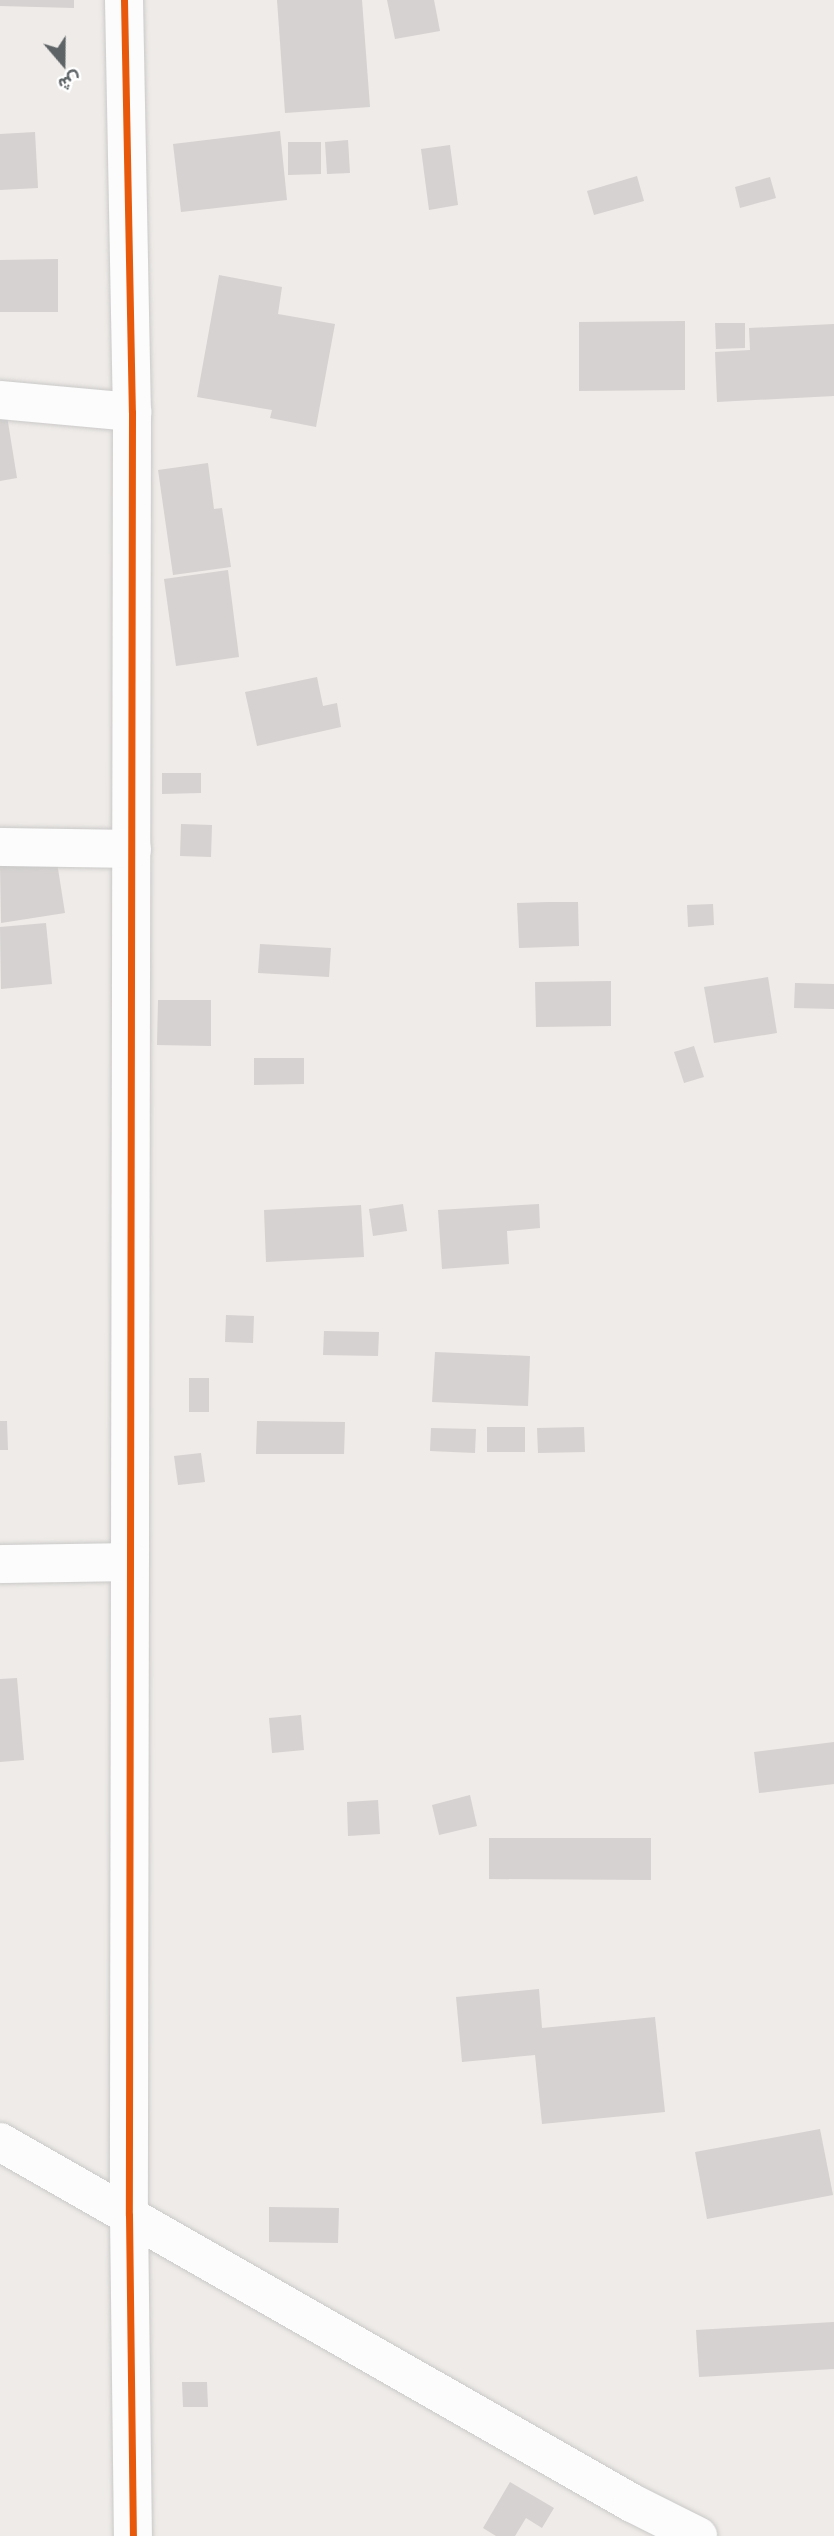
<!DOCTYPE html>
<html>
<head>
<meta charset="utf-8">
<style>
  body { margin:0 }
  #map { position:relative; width:834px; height:2536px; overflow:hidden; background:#eeebe8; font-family:"IBM Plex Sans",Vazirmatn,sans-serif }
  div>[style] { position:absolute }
  .building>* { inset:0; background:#d5d2d1 }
  .roads { filter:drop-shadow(0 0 2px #cac9c8) drop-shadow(0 0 2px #cac9c8) }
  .minor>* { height:38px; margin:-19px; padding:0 19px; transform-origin:19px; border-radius:19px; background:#fcfcfc }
  .cycleway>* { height:7px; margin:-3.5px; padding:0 3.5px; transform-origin:3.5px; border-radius:3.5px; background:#e8590c }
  span { translate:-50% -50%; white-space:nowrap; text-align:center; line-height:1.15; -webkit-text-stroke:5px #fff; paint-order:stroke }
  .north { position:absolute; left:28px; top:28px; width:70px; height:70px; -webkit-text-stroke:5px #fff; paint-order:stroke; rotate:160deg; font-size:19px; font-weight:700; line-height:28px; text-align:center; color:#5e6366 }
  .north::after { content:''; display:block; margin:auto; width:24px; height:32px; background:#5e6366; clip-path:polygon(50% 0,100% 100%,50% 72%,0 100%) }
</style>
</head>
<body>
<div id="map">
  <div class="building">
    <div style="clip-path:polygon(0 0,74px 0,74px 8px,0 6px)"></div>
    <div style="clip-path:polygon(277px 0,362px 0,370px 107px,285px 113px)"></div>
    <div style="clip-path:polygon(387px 0,434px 0,440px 31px,395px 39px)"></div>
    <div style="clip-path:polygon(280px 131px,287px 200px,181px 212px,173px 144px)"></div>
    <div style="clip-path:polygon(35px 132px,38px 188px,0 190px,0 134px)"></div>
    <div style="clip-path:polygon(348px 140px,350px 173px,327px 174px,325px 142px)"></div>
    <div style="clip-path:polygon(288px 142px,321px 142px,321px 174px,288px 175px)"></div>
    <div style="clip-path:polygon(450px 145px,458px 205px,429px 210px,421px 149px)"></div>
    <div style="clip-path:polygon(637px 176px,644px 201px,594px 215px,587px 191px)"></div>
    <div style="clip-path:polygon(770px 177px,776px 198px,740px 208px,735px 187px)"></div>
    <div style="clip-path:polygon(58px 259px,58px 312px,0 312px,0 260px)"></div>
    <div style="clip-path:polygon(219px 275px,282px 287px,278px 314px,335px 324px,316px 427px,270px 418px,272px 410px,197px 397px)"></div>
    <div style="clip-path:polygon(685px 321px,685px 390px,579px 391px,579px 322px)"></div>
    <div style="clip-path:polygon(715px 323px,745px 323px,745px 348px,716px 349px)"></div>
    <div style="clip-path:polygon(834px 324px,834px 396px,717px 402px,715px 352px,750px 350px,749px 328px)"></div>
    <div style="clip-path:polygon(7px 416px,17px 478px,0 481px,0 417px)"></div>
    <div style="clip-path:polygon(208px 463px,214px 509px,222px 508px,231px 567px,173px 575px,158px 470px)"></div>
    <div style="clip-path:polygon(228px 570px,239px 657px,176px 666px,164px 579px)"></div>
    <div style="clip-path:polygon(317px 677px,323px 706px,337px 703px,341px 727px,257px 746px,245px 692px)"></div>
    <div style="clip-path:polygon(162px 773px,201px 773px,201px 793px,162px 794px)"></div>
    <div style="clip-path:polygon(181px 824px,212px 825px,211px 857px,180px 856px)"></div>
    <div style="clip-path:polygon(56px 856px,65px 913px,1px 923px,0 865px)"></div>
    <div style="clip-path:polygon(548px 902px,578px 902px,579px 946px,519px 948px,517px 903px)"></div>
    <div style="clip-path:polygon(713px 904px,714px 925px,688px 927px,687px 905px)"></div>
    <div style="clip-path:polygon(46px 923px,52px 984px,1px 989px,0 927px)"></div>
    <div style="clip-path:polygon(260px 944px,331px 948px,329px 977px,258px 973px)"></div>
    <div style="clip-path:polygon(768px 977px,777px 1033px,714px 1043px,704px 987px)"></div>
    <div style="clip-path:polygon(611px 981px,611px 1026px,536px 1027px,535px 982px)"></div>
    <div style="clip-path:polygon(795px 983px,834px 984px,834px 1009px,794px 1008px)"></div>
    <div style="clip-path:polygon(158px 1000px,211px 1000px,211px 1046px,157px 1045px)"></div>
    <div style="clip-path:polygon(694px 1046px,704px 1077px,684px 1083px,674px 1052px)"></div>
    <div style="clip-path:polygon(254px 1058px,304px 1058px,304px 1084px,254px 1085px)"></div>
    <div style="clip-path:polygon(403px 1204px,407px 1231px,373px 1236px,369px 1209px)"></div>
    <div style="clip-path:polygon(539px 1204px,540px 1228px,507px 1231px,509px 1264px,442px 1269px,438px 1210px)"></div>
    <div style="clip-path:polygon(361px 1205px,364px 1257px,266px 1262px,264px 1210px)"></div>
    <div style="clip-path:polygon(226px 1315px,254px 1316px,253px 1343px,225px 1342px)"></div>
    <div style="clip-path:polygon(324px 1331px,379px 1332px,378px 1356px,323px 1355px)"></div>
    <div style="clip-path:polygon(435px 1352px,530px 1356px,528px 1406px,432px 1402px)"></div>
    <div style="clip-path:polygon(189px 1378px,209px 1378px,209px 1412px,189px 1412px)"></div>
    <div style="clip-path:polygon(0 1421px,7px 1421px,8px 1450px,0 1450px)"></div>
    <div style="clip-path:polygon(257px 1421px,345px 1422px,344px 1454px,256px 1454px)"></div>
    <div style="clip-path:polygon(487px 1427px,525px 1427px,525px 1452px,487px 1452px)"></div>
    <div style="clip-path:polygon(584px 1427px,585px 1452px,538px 1453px,537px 1428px)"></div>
    <div style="clip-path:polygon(431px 1428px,476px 1429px,475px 1453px,430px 1451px)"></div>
    <div style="clip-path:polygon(201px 1453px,205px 1482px,178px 1485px,174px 1456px)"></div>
    <div style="clip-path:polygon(17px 1678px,24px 1760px,0 1762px,0 1679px)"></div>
    <div style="clip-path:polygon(301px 1715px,304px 1750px,272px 1753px,269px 1718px)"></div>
    <div style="clip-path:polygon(834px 1742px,834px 1784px,759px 1793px,754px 1752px)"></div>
    <div style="clip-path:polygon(470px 1795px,477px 1826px,439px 1835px,432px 1805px)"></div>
    <div style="clip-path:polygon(378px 1800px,380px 1834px,348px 1836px,347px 1802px)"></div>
    <div style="clip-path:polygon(489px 1838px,651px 1838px,651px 1880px,489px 1879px)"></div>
    <div style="clip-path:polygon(539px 1989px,542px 2028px,655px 2017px,665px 2112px,542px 2124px,535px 2055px,462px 2062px,456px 1997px)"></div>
    <div style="clip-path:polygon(820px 2129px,833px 2195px,707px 2219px,695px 2152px)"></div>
    <div style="clip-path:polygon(269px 2207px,339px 2208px,338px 2243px,269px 2242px)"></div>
    <div style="clip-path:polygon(834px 2322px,834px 2369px,699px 2377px,696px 2330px)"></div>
    <div style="clip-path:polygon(182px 2382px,207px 2382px,208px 2407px,183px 2407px)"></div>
    <div style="clip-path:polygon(510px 2482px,554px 2508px,542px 2528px,526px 2518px,515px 2536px,496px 2536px,483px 2528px)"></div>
  </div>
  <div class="roads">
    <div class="minor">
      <div style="left:124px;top:0;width:412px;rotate:88.9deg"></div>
      <div style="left:132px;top:412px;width:1803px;rotate:90.1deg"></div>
      <div style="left:129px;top:2215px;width:321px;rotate:89.3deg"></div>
      <div style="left:0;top:400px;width:133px;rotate:5.2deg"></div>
      <div style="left:0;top:847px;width:132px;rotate:0.9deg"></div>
      <div style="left:0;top:1564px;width:130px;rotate:-0.9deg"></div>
      <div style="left:0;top:2142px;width:728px;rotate:29.74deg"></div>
      <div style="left:632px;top:2503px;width:74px;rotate:26.6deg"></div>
    </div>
  </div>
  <div class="cycleway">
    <div style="left:124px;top:0;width:412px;rotate:88.9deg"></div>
    <div style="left:132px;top:412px;width:1803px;rotate:90.1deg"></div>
    <div style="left:129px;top:2215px;width:321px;rotate:89.3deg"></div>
  </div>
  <div class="north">ش</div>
</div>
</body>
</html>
